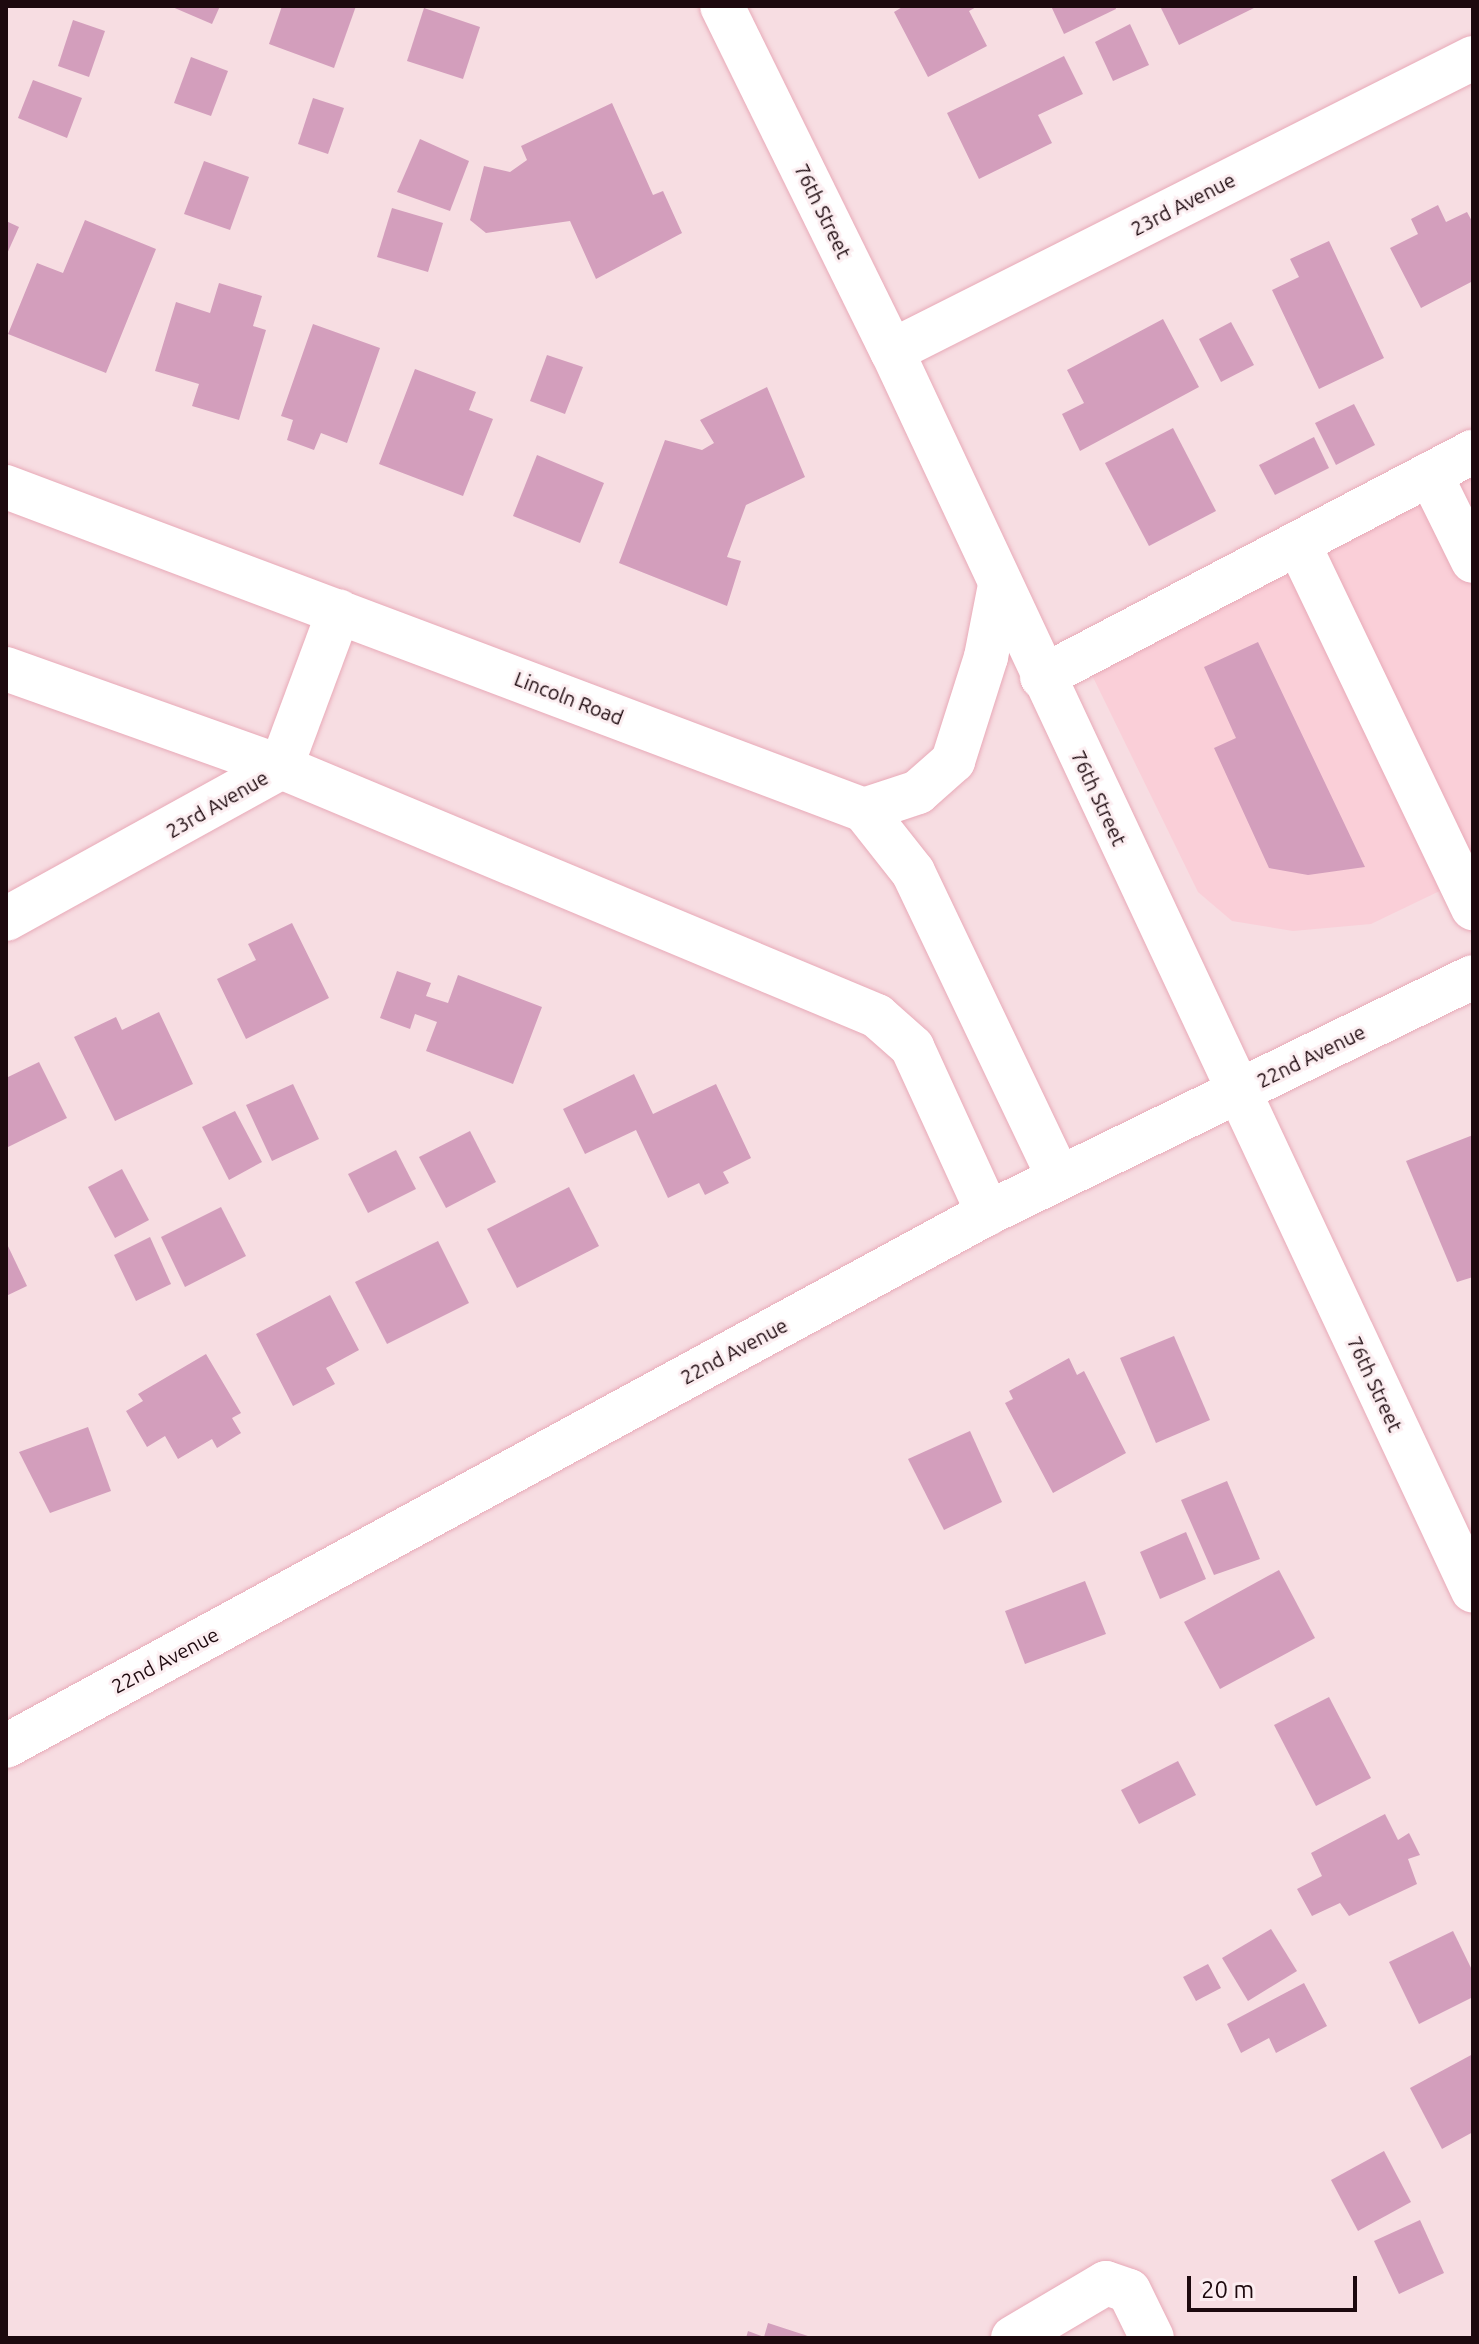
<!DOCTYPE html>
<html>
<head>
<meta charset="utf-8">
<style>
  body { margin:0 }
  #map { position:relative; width:1479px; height:2344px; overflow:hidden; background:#f7dde2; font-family:Ubuntu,sans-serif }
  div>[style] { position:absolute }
  .built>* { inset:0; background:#facfd8 }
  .building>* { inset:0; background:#d39ebc }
  .roads { filter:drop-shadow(0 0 2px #e8aab8) drop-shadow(0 0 2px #e8aab8) }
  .minor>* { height:44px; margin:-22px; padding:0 22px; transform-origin:22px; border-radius:22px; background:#fff }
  span { translate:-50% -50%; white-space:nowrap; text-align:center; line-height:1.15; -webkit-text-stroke:6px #fceef1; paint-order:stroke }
  .street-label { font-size:20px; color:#1d090e }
  .frame { position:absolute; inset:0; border:8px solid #1d090e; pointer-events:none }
  .scale { position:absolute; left:1187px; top:2276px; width:170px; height:36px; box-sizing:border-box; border:4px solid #1d090e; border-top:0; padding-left:10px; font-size:24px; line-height:28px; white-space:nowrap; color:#1d090e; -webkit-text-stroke:6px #fceef1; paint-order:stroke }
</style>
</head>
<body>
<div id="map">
  <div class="built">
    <div style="clip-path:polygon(1473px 469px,1473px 875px,1371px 924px,1293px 931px,1232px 921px,1198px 892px,1088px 667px)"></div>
  </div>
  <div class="building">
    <div style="clip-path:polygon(170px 6px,220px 6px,212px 24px)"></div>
    <div style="clip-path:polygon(282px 6px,356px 6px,334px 68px,269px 44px)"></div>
    <div style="clip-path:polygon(904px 6px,978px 6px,969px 11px,987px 46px,928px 77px,894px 12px)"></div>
    <div style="clip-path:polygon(1051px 6px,1115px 6px,1116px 9px,1064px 34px)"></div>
    <div style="clip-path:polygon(1160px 6px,1258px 6px,1179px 45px)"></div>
    <div style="clip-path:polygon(424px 8px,480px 27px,463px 79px,407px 61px)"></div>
    <div style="clip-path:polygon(73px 20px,105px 31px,89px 77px,58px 66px)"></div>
    <div style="clip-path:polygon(1130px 24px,1149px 65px,1113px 81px,1095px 42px)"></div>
    <div style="clip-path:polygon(1064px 56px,1083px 94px,1038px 115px,1052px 143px,979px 179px,947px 113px)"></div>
    <div style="clip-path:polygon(191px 57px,228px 71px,211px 116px,174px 103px)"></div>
    <div style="clip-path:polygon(33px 80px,82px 98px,67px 138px,18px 118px)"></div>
    <div style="clip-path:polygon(313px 98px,344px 108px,328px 154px,298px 144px)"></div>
    <div style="clip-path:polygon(612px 103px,653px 195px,663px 191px,682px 233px,596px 279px,570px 221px,486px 233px,470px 220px,484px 166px,510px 172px,527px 160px,521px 146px)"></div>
    <div style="clip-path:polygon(420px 139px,469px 161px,450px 211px,397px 192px)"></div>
    <div style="clip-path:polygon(204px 161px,249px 177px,230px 230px,184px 214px)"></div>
    <div style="clip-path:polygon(1438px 205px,1446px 222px,1467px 212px,1473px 223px,1473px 281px,1421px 308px,1390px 248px,1418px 234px,1411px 219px)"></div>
    <div style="clip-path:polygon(392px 208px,443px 223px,428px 272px,377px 257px)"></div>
    <div style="clip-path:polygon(85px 220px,156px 249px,106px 373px,8px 334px,37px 263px,63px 273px)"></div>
    <div style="clip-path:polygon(6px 221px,19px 227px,6px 256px)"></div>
    <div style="clip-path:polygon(1329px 241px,1384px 358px,1319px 389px,1272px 290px,1299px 277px,1290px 259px)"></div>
    <div style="clip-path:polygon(219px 283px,262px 296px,253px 326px,266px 330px,239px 420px,192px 406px,199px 384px,155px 371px,176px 302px,210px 313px)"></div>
    <div style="clip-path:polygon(1163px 319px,1199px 387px,1080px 451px,1062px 414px,1084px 403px,1067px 370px)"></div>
    <div style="clip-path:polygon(1231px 322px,1254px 365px,1221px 382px,1199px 339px)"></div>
    <div style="clip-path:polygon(313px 324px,380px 348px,347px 443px,321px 433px,314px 450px,287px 440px,293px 420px,281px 416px)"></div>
    <div style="clip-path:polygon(547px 355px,583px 367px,565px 414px,530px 401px)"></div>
    <div style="clip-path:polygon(415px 369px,476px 392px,469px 410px,493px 419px,463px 496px,379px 464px)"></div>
    <div style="clip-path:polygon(767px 387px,805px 477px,746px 505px,727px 557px,741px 561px,727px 606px,619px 563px,665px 440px,702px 450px,714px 443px,700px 420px)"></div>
    <div style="clip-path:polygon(1354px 404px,1375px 445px,1336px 465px,1315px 423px)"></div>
    <div style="clip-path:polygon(1173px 428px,1216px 511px,1149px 546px,1105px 463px)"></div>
    <div style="clip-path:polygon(1314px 437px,1329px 468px,1275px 495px,1259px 465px)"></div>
    <div style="clip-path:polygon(537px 455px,604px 483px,580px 543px,513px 516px)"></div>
    <div style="clip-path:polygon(1258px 642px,1365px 867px,1308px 875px,1269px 868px,1214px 748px,1236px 738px,1204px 667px)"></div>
    <div style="clip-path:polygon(292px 923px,329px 998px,246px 1039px,217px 979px,256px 960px,248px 944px)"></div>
    <div style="clip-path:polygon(397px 971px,431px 983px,426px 996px,448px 1003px,458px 975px,542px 1007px,513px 1084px,426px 1051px,437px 1022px,415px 1014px,410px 1029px,380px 1018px)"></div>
    <div style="clip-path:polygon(159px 1012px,193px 1084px,115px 1121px,74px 1037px,116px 1017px,122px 1030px)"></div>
    <div style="clip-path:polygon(39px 1062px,67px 1118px,6px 1148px,6px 1078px)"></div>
    <div style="clip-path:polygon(634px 1074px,653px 1114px,716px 1084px,751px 1158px,723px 1172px,729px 1183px,705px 1195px,699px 1183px,668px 1198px,636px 1130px,585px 1154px,563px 1109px)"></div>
    <div style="clip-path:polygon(293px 1084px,319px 1139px,272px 1161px,246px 1105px)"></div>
    <div style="clip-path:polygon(235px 1111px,262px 1162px,229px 1180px,202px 1127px)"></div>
    <div style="clip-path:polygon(470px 1131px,496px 1182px,446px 1208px,419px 1157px)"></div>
    <div style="clip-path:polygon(1473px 1135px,1473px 1277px,1457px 1282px,1406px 1161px)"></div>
    <div style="clip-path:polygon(396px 1150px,416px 1189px,368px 1213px,348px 1174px)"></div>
    <div style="clip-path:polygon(122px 1169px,149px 1220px,115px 1238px,88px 1187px)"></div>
    <div style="clip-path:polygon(569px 1187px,599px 1246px,517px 1288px,487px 1229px)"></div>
    <div style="clip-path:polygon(221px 1207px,246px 1256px,185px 1287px,161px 1237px)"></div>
    <div style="clip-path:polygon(150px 1237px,171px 1284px,136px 1301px,114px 1255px)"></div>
    <div style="clip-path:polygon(438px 1241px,469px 1303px,387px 1344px,355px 1282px)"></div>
    <div style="clip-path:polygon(6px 1242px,27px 1286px,6px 1296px)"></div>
    <div style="clip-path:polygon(330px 1295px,359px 1350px,326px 1368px,335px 1384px,293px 1406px,256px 1334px)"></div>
    <div style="clip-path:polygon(1174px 1336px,1210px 1420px,1156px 1443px,1120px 1358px)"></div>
    <div style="clip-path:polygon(206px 1354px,241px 1413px,232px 1418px,241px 1433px,217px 1448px,212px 1439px,178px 1459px,165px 1436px,147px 1447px,126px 1411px,143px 1401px,138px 1394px)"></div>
    <div style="clip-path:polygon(1069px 1358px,1077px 1375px,1084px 1371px,1126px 1453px,1053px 1493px,1005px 1403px,1013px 1399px,1009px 1391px)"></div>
    <div style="clip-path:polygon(88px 1427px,111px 1491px,50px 1513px,19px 1452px)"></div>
    <div style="clip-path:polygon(970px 1431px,1002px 1502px,944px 1530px,908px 1459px)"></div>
    <div style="clip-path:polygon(1227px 1481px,1260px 1559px,1214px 1575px,1181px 1500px)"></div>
    <div style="clip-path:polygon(1186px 1532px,1206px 1579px,1160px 1599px,1140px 1552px)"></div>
    <div style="clip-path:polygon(1279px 1570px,1315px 1638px,1220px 1689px,1184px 1622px)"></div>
    <div style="clip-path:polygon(1085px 1581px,1106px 1634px,1025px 1664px,1005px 1611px)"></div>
    <div style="clip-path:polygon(1329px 1697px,1371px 1778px,1316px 1806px,1274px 1725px)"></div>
    <div style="clip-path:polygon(1178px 1761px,1196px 1795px,1139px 1824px,1121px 1790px)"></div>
    <div style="clip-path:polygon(1385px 1814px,1398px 1840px,1409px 1833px,1420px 1855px,1408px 1859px,1417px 1884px,1349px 1916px,1340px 1903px,1312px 1916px,1297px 1889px,1322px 1876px,1311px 1853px)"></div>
    <div style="clip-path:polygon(1271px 1929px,1297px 1971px,1248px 2001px,1222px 1958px)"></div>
    <div style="clip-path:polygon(1453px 1931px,1473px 1972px,1473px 1997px,1419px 2024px,1389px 1962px)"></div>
    <div style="clip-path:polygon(1208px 1964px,1221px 1988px,1196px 2001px,1183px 1977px)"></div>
    <div style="clip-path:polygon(1304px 1983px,1327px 2026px,1276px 2053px,1269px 2038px,1241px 2053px,1227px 2024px)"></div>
    <div style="clip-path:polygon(1473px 2054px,1473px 2132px,1442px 2149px,1410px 2088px)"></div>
    <div style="clip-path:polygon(1384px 2151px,1411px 2202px,1358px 2231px,1331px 2180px)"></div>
    <div style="clip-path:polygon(1420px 2220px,1444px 2273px,1399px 2294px,1374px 2241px)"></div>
    <div style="clip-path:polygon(768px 2323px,811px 2337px,811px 2338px,746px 2338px,748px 2331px,764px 2337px)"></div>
  </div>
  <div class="roads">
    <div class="minor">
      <div style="left:722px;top:6px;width:385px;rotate:63.8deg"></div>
      <div style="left:892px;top:351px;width:1369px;rotate:64.89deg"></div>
      <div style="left:892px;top:351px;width:651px;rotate:-26.76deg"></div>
      <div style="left:1430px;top:474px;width:97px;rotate:63.7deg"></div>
      <div style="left:6px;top:487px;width:917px;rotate:20.63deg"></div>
      <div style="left:864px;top:810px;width:57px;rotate:-18.4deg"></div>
      <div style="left:918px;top:792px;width:47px;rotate:-41.5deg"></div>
      <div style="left:953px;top:761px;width:109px;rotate:-72.4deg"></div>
      <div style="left:986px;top:657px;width:73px;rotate:-79deg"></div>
      <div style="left:1298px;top:543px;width:405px;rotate:64.4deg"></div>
      <div style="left:6px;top:669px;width:292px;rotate:19.6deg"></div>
      <div style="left:281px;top:767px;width:646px;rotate:22.67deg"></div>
      <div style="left:877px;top:1016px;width:47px;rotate:41.5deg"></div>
      <div style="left:912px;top:1047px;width:183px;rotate:65.4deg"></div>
      <div style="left:1042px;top:677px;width:486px;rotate:-27.6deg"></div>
      <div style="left:864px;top:810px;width:79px;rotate:51.7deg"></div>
      <div style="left:913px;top:872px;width:339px;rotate:64.5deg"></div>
      <div style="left:6px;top:919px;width:314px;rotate:-28.9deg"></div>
      <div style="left:281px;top:767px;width:166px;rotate:-69.6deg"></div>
      <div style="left:6px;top:1746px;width:1117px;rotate:-28.49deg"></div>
      <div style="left:988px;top:1213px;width:539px;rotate:-25.95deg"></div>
      <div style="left:1013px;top:2338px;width:108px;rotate:-30.6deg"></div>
      <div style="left:1106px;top:2283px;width:24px;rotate:19deg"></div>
      <div style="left:1129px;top:2291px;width:52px;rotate:63.9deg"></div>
    </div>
  </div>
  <div class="street-label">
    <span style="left:1183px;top:204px;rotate:-27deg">23rd Avenue</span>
    <span style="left:823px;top:211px;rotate:64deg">76th Street</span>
    <span style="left:569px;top:698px;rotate:21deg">Lincoln Road</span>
    <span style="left:1099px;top:798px;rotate:65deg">76th Street</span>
    <span style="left:217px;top:804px;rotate:-30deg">23rd Avenue</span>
    <span style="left:1311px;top:1056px;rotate:-26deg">22nd Avenue</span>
    <span style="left:734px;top:1351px;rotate:-28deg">22nd Avenue</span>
    <span style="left:1375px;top:1384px;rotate:65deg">76th Street</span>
    <span style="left:165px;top:1660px;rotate:-28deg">22nd Avenue</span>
  </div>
  <div class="frame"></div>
  <div class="scale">20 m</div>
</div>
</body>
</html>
